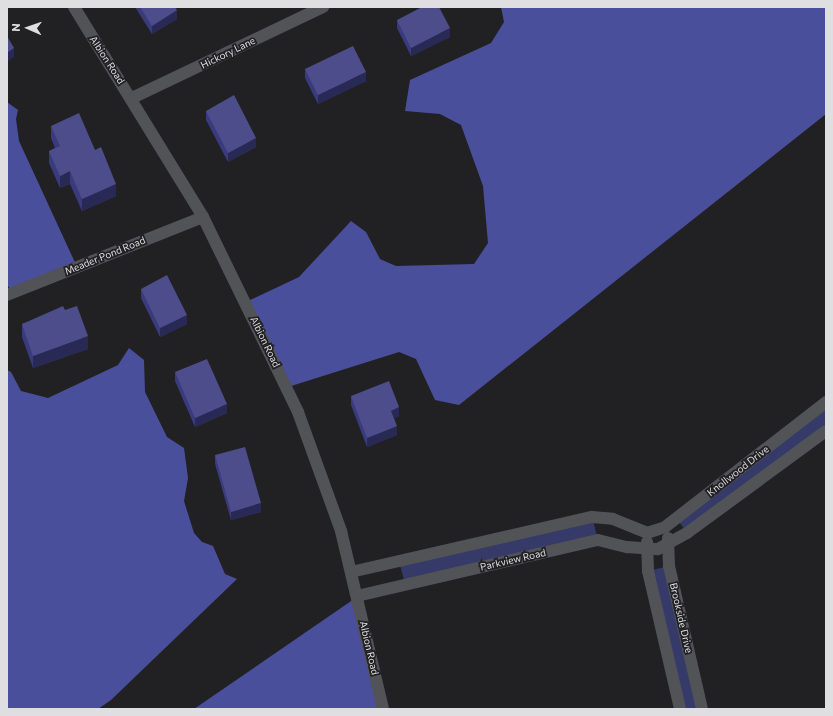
<!DOCTYPE html>
<html>
<head>
<meta charset="utf-8">
<style>
  body { margin:0 }
  #map { position:relative; width:833px; height:716px; overflow:hidden; background:#212124; font-family:Commissioner,sans-serif }
  div>[style] { position:absolute }
  .green>* { inset:0; background:#353a69 }
  .forest>* { inset:0; background:#4a4f9b }
  .minor>* { height:12px; margin:-6px; padding:0 6px; transform-origin:6px; border-radius:6px; background:#525356 }
  .wall>* { inset:0; background:#3a3b7f }
  .shaded-wall>* { inset:0; background:#292956 }
  .building>* { inset:0; background:#4c4d8a }
  span { translate:-50% -50%; white-space:nowrap; text-align:center; line-height:1.15; -webkit-text-stroke:3.5px #212124; paint-order:stroke }
  .street-label { font-size:10px; color:#dfdfe1 }
  .frame { position:absolute; inset:0; border:8px solid #dfdfe1; pointer-events:none }
  .north { position:absolute; left:8px; top:8px; width:40px; height:40px; -webkit-text-stroke:3px #212124; paint-order:stroke; rotate:272deg; font-size:11px; font-weight:700; line-height:16px; text-align:center; color:#dfdfe1 }
  .north::after { content:''; display:block; margin:auto; width:14px; height:18px; background:#dfdfe1; clip-path:polygon(50% 0,100% 100%,50% 72%,0 100%) }
</style>
</head>
<body>
<div id="map">
  <div class="green">
    <div style="clip-path:polygon(826px 402px,826px 431px,687px 533px,677px 519px)"></div>
    <div style="clip-path:polygon(592px 517px,598px 540px,405px 584px,399px 561px)"></div>
    <div style="clip-path:polygon(669px 566px,702px 709px,680px 709px,648px 571px)"></div>
  </div>
  <div class="forest">
    <div style="clip-path:polygon(501px 7px,826px 7px,826px 114px,459px 405px,435px 400px,416px 359px,399px 352px,288px 387px,248px 301px,299px 277px,351px 221px,366px 232px,380px 259px,396px 266px,474px 264px,488px 243px,483px 186px,461px 125px,440px 114px,405px 111px,410px 80px,491px 43px,504px 22px)"></div>
    <div style="clip-path:polygon(7px 102px,18px 110px,16px 119px,19px 141px,78px 269px,14px 297px,7px 284px)"></div>
    <div style="clip-path:polygon(129px 348px,144px 360px,145px 392px,167px 437px,184px 448px,188px 478px,184px 501px,194px 533px,202px 542px,213px 546px,225px 574px,237px 579px,111px 700px,98px 709px,7px 709px,7px 370px,11px 372px,21px 391px,48px 398px,118px 365px)"></div>
    <div style="clip-path:polygon(357px 597px,385px 709px,194px 709px)"></div>
  </div>
  <div class="minor">
    <div style="left:74px;top:7px;width:246px;rotate:58.4deg"></div>
    <div style="left:203px;top:217px;width:217px;rotate:64deg"></div>
    <div style="left:298px;top:412px;width:127px;rotate:70.1deg"></div>
    <div style="left:341px;top:531px;width:183px;rotate:76.7deg"></div>
    <div style="left:132px;top:98px;width:212px;rotate:-25.5deg"></div>
    <div style="left:7px;top:295px;width:211px;rotate:-21.7deg"></div>
    <div style="left:647px;top:533px;width:19px;rotate:-18deg"></div>
    <div style="left:665px;top:527px;width:204px;rotate:-37.8deg"></div>
    <div style="left:668px;top:538px;width:28px;rotate:88deg"></div>
    <div style="left:669px;top:566px;width:147px;rotate:77deg"></div>
    <div style="left:647px;top:542px;width:29px;rotate:88deg"></div>
    <div style="left:648px;top:571px;width:142px;rotate:76.9deg"></div>
    <div style="left:351px;top:572px;width:247px;rotate:-12.9deg"></div>
    <div style="left:592px;top:517px;width:21px;rotate:5deg"></div>
    <div style="left:613px;top:519px;width:37px;rotate:22deg"></div>
    <div style="left:357px;top:596px;width:247px;rotate:-13.1deg"></div>
    <div style="left:598px;top:540px;width:30px;rotate:14deg"></div>
    <div style="left:627px;top:547px;width:31px;rotate:4deg"></div>
    <div style="left:658px;top:549px;width:33px;rotate:-29deg"></div>
    <div style="left:687px;top:533px;width:172px;rotate:-36.3deg"></div>
  </div>
  <div class="wall">
    <div style="clip-path:polygon(135px 7px,175px 7px,177px 19px,152px 34px)"></div>
    <div style="clip-path:polygon(397px 20px,450px 37px,411px 56px,397px 28px)"></div>
    <div style="clip-path:polygon(305px 69px,366px 81px,318px 104px,305px 78px)"></div>
    <div style="clip-path:polygon(206px 111px,256px 147px,228px 162px,206px 120px)"></div>
    <div style="clip-path:polygon(51px 126px,95px 150px,116px 196px,82px 211px,70px 184px,60px 188px,49px 163px,49px 151px,55px 148px,51px 138px)"></div>
    <div style="clip-path:polygon(141px 289px,187px 324px,160px 337px,141px 298px)"></div>
    <div style="clip-path:polygon(65px 310px,88px 349px,33px 368px,22px 337px,22px 324px)"></div>
    <div style="clip-path:polygon(175px 372px,227px 413px,195px 427px,175px 381px)"></div>
    <div style="clip-path:polygon(351px 396px,399px 416px,394px 418px,397px 435px,367px 447px,351px 405px)"></div>
    <div style="clip-path:polygon(215px 455px,261px 512px,231px 520px,215px 464px)"></div>
  </div>
  <div class="shaded-wall">
    <div style="clip-path:polygon(177px 10px,177px 19px,152px 34px,152px 26px)"></div>
    <div style="clip-path:polygon(450px 28px,450px 37px,411px 56px,411px 48px)"></div>
    <div style="clip-path:polygon(14px 48px,14px 57px,7px 62px,7px 53px)"></div>
    <div style="clip-path:polygon(366px 72px,366px 81px,318px 104px,318px 95px)"></div>
    <div style="clip-path:polygon(256px 138px,256px 147px,228px 162px,228px 153px)"></div>
    <div style="clip-path:polygon(70px 171px,70px 184px,60px 188px,60px 176px)"></div>
    <div style="clip-path:polygon(116px 184px,116px 196px,82px 211px,82px 199px)"></div>
    <div style="clip-path:polygon(187px 315px,187px 324px,160px 337px,160px 328px)"></div>
    <div style="clip-path:polygon(88px 336px,88px 349px,33px 368px,33px 356px)"></div>
    <div style="clip-path:polygon(227px 404px,227px 413px,195px 427px,195px 418px)"></div>
    <div style="clip-path:polygon(399px 407px,399px 416px,391px 420px,391px 411px)"></div>
    <div style="clip-path:polygon(397px 426px,397px 435px,367px 447px,367px 438px)"></div>
    <div style="clip-path:polygon(261px 503px,261px 512px,231px 520px,231px 512px)"></div>
  </div>
  <div class="building">
    <div style="clip-path:polygon(140px 7px,175px 7px,177px 10px,152px 26px)"></div>
    <div style="clip-path:polygon(422px 7px,439px 7px,450px 28px,411px 48px,397px 20px)"></div>
    <div style="clip-path:polygon(7px 36px,14px 48px,7px 53px)"></div>
    <div style="clip-path:polygon(353px 46px,366px 72px,318px 95px,305px 69px)"></div>
    <div style="clip-path:polygon(234px 95px,256px 138px,228px 153px,206px 111px)"></div>
    <div style="clip-path:polygon(79px 113px,95px 150px,101px 147px,116px 184px,82px 199px,70px 171px,60px 176px,49px 151px,60px 146px,51px 126px)"></div>
    <div style="clip-path:polygon(167px 275px,187px 315px,160px 328px,141px 289px)"></div>
    <div style="clip-path:polygon(63px 306px,65px 310px,77px 306px,88px 336px,33px 356px,22px 324px)"></div>
    <div style="clip-path:polygon(207px 359px,227px 404px,195px 418px,175px 372px)"></div>
    <div style="clip-path:polygon(389px 381px,399px 407px,391px 411px,397px 426px,367px 438px,351px 396px)"></div>
    <div style="clip-path:polygon(245px 447px,261px 503px,231px 512px,215px 455px)"></div>
  </div>
  <div class="street-label">
    <span style="left:228px;top:53px;rotate:-26deg">Hickory Lane</span>
    <span style="left:107px;top:60px;rotate:57deg">Albion Road</span>
    <span style="left:105px;top:256px;rotate:-22deg">Meader Pond Road</span>
    <span style="left:265px;top:342px;rotate:64deg">Albion Road</span>
    <span style="left:738px;top:471px;rotate:-38deg">Knollwood Drive</span>
    <span style="left:513px;top:560px;rotate:-13deg">Parkview Road</span>
    <span style="left:681px;top:618px;rotate:77deg">Brookside Drive</span>
    <span style="left:369px;top:648px;rotate:77deg">Albion Road</span>
  </div>
  <div class="frame"></div>
  <div class="north">N</div>
</div>
</body>
</html>
